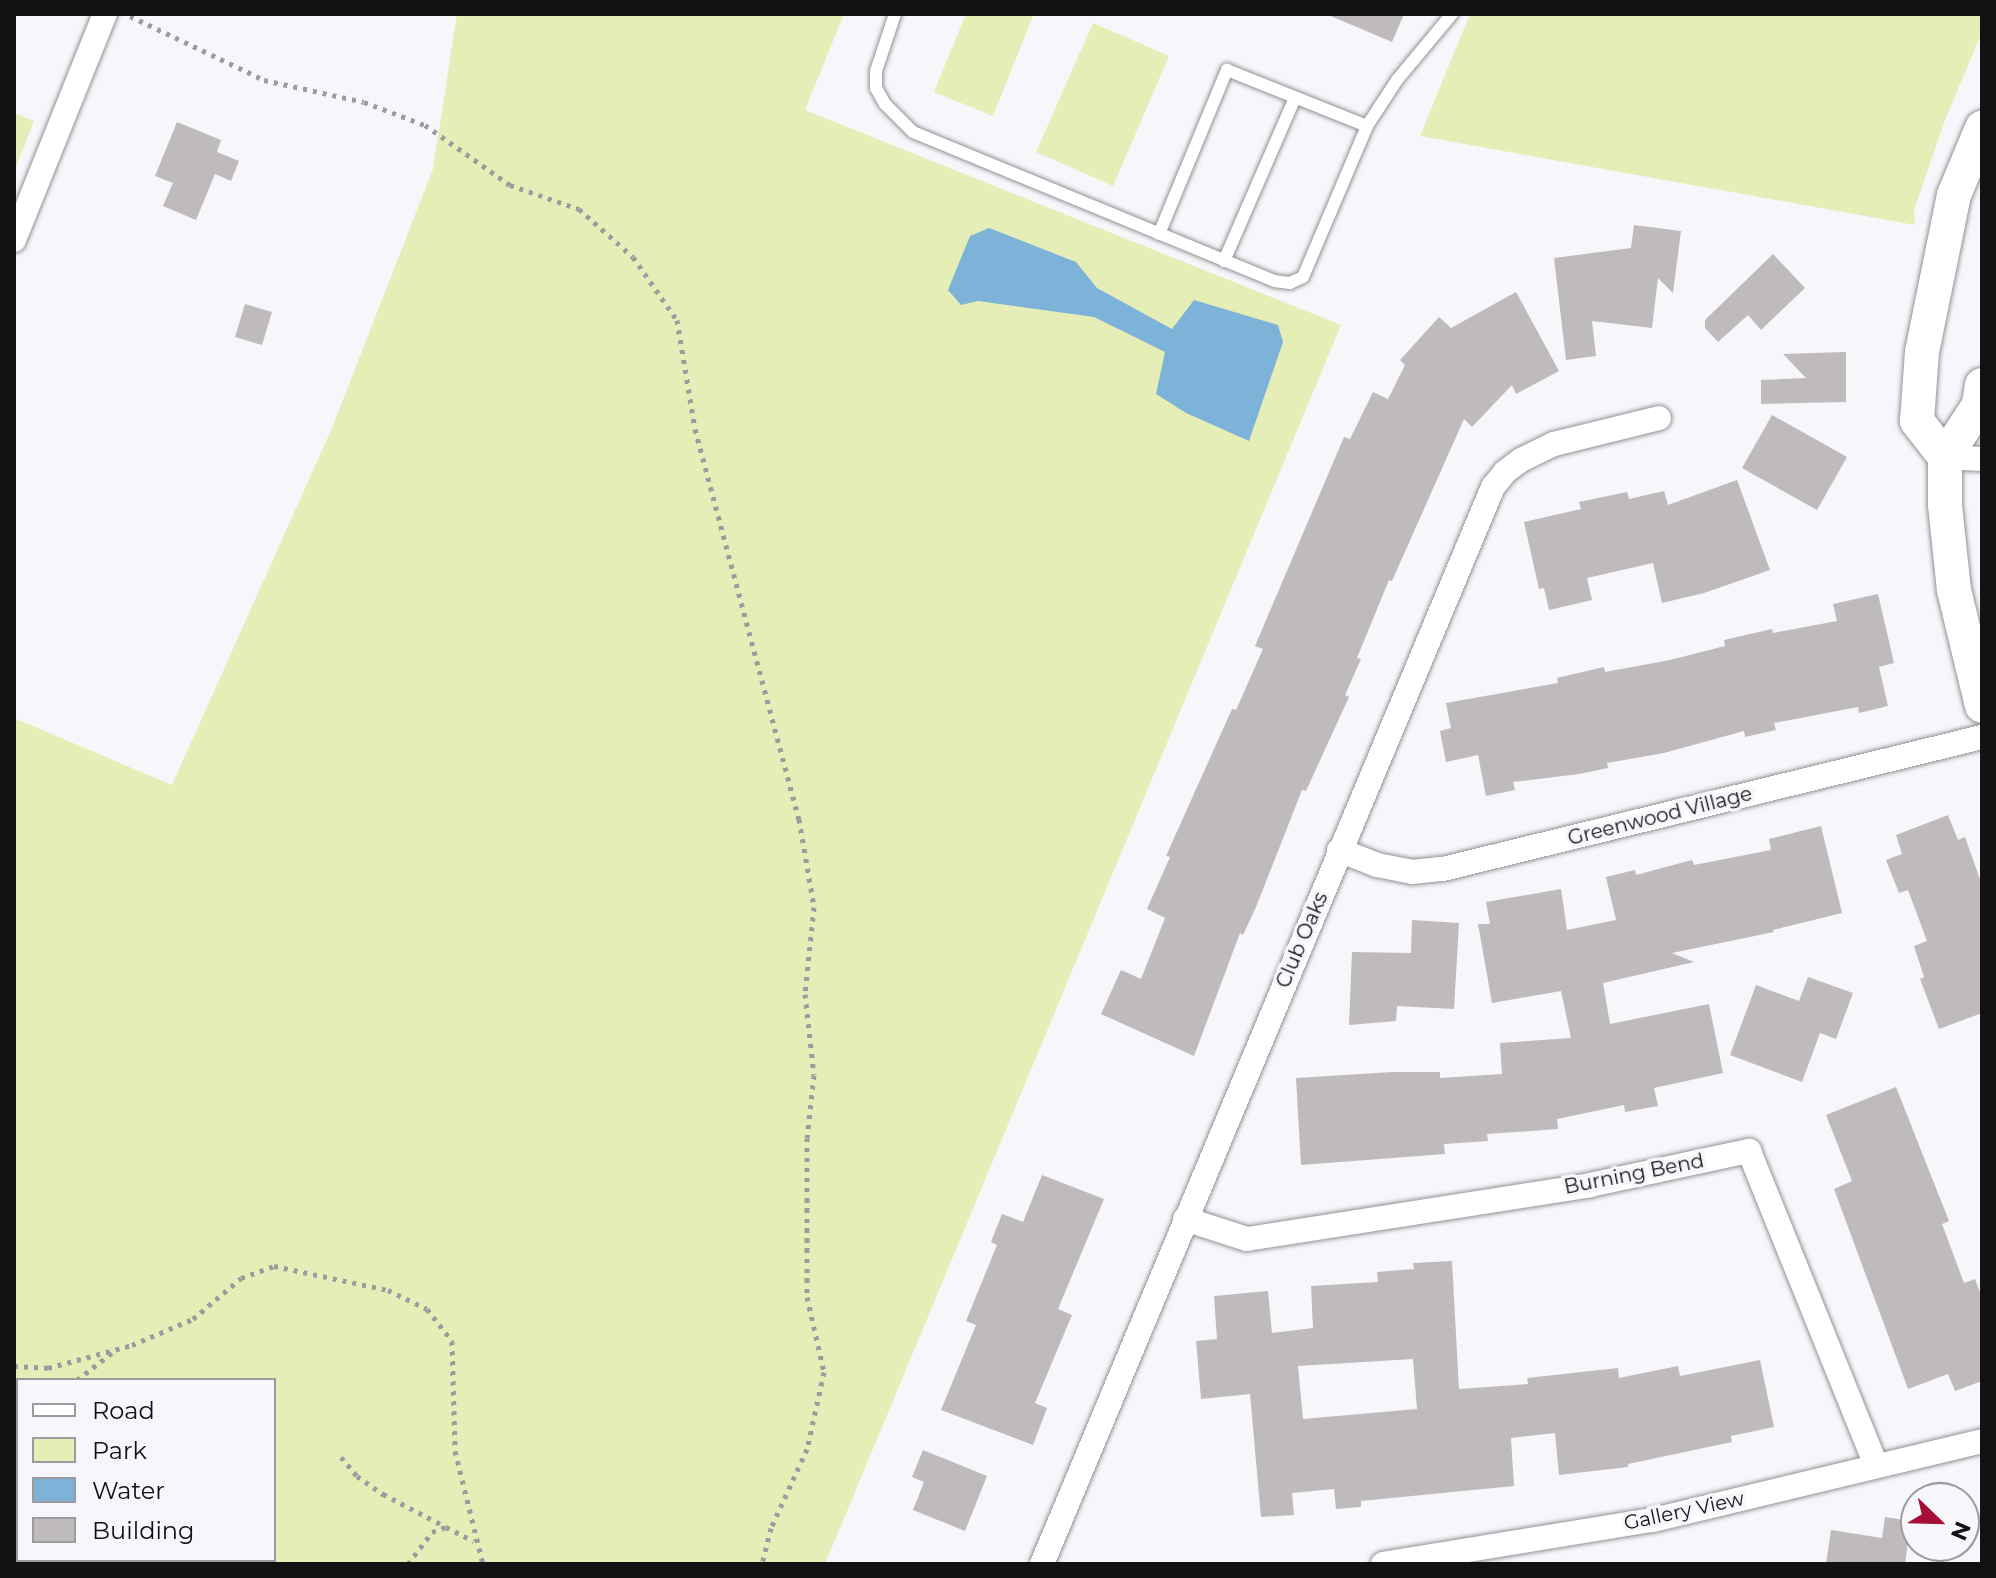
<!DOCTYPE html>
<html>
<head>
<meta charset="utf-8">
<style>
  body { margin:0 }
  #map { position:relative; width:1996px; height:1578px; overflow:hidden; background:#f6f6fb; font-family:Montserrat,sans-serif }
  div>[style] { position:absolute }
  .green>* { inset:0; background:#e5eeb6 }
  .water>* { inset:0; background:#7db3d9 }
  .building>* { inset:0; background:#bfbabc }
  .path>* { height:5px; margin-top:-2.5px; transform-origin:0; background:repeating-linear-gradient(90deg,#9c9c9f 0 4px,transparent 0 10px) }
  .roads { filter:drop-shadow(0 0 2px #929296) drop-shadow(0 0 2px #929296) }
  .lane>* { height:12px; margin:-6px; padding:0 6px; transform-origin:6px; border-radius:6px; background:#fff }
  .street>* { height:24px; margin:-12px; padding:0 12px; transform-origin:12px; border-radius:12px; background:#fff }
  .secondary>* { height:34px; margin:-17px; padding:0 17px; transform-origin:17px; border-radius:17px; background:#fff }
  span { translate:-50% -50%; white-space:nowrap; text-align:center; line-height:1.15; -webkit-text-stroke:7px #f6f6fb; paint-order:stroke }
  .street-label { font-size:20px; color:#121214 }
  .frame { position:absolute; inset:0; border:16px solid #121214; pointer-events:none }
  .legend { position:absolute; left:16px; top:1378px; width:260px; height:184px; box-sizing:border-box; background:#f6f6fb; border:2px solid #9b9b9f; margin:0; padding:10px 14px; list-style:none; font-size:24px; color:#121214 }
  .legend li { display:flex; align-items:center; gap:16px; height:40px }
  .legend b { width:40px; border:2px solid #9b9b9f }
  .north { position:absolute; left:1900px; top:1482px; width:80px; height:80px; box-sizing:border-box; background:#f6f6fb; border:2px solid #9b9b9f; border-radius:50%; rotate:113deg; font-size:22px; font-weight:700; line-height:32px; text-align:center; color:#121214 }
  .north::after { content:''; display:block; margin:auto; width:28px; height:36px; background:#a70f37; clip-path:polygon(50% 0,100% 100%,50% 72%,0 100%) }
</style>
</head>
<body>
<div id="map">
  <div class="green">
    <div style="clip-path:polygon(evenodd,457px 14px,844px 14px,805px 110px,1341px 325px,825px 1564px,14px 1564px,14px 718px,172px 785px,332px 428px,433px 169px,457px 14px,18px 1380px,274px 1380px,274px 1560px,18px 1560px,18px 1380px)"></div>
    <div style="clip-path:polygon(966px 14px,1033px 16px,993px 116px,934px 92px)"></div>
    <div style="clip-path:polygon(1470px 14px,1982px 14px,1982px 32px,1945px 120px,1914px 210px,1915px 225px,1420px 136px)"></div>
    <div style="clip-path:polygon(1093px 23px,1169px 56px,1113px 186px,1036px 152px)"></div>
    <div style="clip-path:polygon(14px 113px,34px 121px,14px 172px)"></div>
  </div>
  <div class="water">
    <div style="clip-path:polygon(989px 228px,1076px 262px,1097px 288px,1172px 329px,1194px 300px,1278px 325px,1283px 342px,1249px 441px,1186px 413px,1156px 394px,1165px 352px,1094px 317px,978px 301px,961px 305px,948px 290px,970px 236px)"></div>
  </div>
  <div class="building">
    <div style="clip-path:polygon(1326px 14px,1404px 14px,1392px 42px)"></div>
    <div style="clip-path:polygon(177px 122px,221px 140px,217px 152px,239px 161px,231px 181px,215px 174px,196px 220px,163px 206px,173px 183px,155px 176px)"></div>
    <div style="clip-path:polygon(1634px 225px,1681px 231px,1673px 293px,1658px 278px,1652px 328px,1592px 321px,1596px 356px,1566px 360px,1554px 258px,1631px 248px)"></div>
    <div style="clip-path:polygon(1773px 254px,1805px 288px,1761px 330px,1748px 315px,1718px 342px,1705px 328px,1705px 320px)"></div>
    <div style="clip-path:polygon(1516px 292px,1559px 371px,1516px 394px,1512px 385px,1472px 427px,1464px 419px,1392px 581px,1389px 580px,1357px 658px,1361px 659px,1345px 695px,1349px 697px,1306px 791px,1302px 790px,1256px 907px,1243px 935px,1240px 933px,1194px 1056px,1101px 1014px,1121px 970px,1141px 979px,1165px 918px,1147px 909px,1170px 857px,1166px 856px,1232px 709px,1236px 710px,1263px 649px,1255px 646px,1344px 437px,1350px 439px,1373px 392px,1388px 399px,1405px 365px,1400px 360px,1439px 317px,1451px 328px)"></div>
    <div style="clip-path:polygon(245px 304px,272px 312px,262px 345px,235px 337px)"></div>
    <div style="clip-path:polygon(1846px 352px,1846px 402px,1761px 404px,1761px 380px,1806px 378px,1783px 354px)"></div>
    <div style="clip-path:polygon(1772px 415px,1847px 457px,1817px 510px,1742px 468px)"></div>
    <div style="clip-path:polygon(1737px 480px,1770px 570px,1704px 593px,1662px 603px,1653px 563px,1587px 578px,1592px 600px,1549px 610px,1544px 588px,1539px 589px,1524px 522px,1581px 509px,1579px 502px,1627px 492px,1629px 499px,1664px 491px,1668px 505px)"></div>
    <div style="clip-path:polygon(1878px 594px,1894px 663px,1879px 667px,1888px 706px,1859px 713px,1858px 707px,1774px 723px,1776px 730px,1745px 737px,1744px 731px,1664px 753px,1607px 763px,1608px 768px,1579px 774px,1513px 782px,1515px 790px,1486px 796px,1478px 755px,1446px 762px,1440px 731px,1451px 728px,1446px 703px,1558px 683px,1557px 678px,1604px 667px,1605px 672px,1670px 660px,1725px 646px,1724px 640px,1772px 629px,1773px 633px,1837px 621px,1833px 604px)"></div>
    <div style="clip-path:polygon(1948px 815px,1958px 840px,1965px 837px,1982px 885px,1982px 1013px,1939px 1029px,1920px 979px,1924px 977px,1914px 946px,1927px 941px,1908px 890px,1899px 893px,1886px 860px,1902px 854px,1896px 835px)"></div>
    <div style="clip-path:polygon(1821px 826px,1842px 913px,1773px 930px,1774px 932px,1672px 953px,1694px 962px,1603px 983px,1610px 1024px,1709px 1004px,1723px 1073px,1654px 1088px,1658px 1106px,1625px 1112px,1624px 1105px,1557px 1119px,1558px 1129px,1487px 1134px,1488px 1141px,1444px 1144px,1445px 1154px,1301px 1165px,1296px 1078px,1393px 1072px,1440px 1072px,1440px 1078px,1502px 1074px,1500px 1043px,1571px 1038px,1561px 991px,1492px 1003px,1478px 924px,1490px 924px,1486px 902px,1561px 889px,1567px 930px,1616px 920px,1606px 877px,1635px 870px,1636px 875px,1692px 860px,1694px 865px,1771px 850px,1769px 839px)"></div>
    <div style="clip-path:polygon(1412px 920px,1459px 923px,1454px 1009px,1397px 1006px,1396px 1021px,1349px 1025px,1352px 952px,1411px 953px)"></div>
    <div style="clip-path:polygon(1808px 977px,1853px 993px,1836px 1039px,1820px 1033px,1802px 1082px,1730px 1055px,1756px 985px,1799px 1001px)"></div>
    <div style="clip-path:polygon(1896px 1087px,1949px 1221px,1942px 1224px,1964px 1283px,1975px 1279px,1982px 1298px,1982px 1381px,1955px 1391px,1948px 1374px,1908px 1389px,1834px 1189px,1852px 1181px,1826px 1115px)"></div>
    <div style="clip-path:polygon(1042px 1175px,1104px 1199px,1058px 1309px,1072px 1315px,1035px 1403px,1047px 1408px,1033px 1445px,941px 1410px,976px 1325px,966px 1321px,997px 1245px,991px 1242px,1002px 1214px,1023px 1222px)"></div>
    <div style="clip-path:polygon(evenodd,1452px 1261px,1459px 1389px,1528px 1384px,1527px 1378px,1618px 1368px,1619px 1378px,1678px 1366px,1680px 1376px,1760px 1360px,1774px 1427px,1731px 1436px,1732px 1442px,1628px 1464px,1628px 1467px,1559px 1475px,1555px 1433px,1511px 1438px,1514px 1486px,1361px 1501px,1361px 1507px,1336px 1509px,1334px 1489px,1292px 1493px,1294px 1515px,1261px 1517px,1250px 1394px,1201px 1399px,1196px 1341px,1217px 1339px,1214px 1296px,1268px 1291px,1272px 1333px,1313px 1328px,1311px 1286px,1378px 1282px,1377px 1272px,1414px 1269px,1413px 1263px,1452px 1261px,1413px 1359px,1417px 1409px,1303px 1419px,1298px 1366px,1413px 1359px)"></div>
    <div style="clip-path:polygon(923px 1450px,987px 1476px,965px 1531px,913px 1510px,924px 1482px,912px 1477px)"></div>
    <div style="clip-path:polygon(1885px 1517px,1911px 1521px,1905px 1564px,1826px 1564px,1831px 1530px,1882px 1538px)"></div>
  </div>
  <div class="path">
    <div style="left:130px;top:16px;width:148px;rotate:25.5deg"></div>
    <div style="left:264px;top:80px;width:102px;rotate:12.4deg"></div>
    <div style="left:364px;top:102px;width:65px;rotate:20.7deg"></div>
    <div style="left:425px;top:125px;width:104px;rotate:35.2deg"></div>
    <div style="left:510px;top:185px;width:73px;rotate:19.2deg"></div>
    <div style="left:579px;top:209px;width:72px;rotate:41.6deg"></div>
    <div style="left:633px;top:257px;width:77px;rotate:55.1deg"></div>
    <div style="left:677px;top:320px;width:110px;rotate:80.6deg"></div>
    <div style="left:695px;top:429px;width:404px;rotate:75.1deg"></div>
    <div style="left:799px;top:819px;width:89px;rotate:80.3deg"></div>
    <div style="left:814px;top:907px;width:87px;rotate:95.9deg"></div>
    <div style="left:805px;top:994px;width:81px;rotate:83.7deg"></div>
    <div style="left:814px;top:1075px;width:63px;rotate:96.3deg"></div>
    <div style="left:807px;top:1138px;width:159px;rotate:90deg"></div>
    <div style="left:807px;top:1297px;width:77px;rotate:77.2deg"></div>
    <div style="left:824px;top:1372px;width:79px;rotate:102.4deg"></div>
    <div style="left:807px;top:1449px;width:87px;rotate:114.5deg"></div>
    <div style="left:771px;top:1528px;width:37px;rotate:104deg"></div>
    <div style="left:14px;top:1366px;width:34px;rotate:3deg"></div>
    <div style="left:48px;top:1368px;width:87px;rotate:-15.3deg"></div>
    <div style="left:132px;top:1345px;width:66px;rotate:-23.1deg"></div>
    <div style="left:193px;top:1319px;width:63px;rotate:-40.5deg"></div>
    <div style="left:241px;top:1278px;width:35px;rotate:-20deg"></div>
    <div style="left:274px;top:1266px;width:116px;rotate:11.9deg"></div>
    <div style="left:388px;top:1290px;width:43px;rotate:26deg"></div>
    <div style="left:427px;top:1309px;width:41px;rotate:52deg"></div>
    <div style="left:452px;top:1341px;width:110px;rotate:88.4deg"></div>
    <div style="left:455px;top:1451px;width:116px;rotate:76.1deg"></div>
    <div style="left:77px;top:1380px;width:46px;rotate:-37.9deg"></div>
    <div style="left:14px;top:1432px;width:5px;rotate:-37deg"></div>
    <div style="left:341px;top:1457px;width:25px;rotate:50deg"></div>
    <div style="left:357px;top:1476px;width:32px;rotate:35deg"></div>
    <div style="left:383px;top:1494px;width:71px;rotate:27.6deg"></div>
    <div style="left:408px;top:1564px;width:40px;rotate:-53deg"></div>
    <div style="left:432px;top:1532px;width:15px;rotate:-20deg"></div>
    <div style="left:446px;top:1527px;width:31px;rotate:27deg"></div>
  </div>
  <div class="roads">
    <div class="lane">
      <div style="left:895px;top:14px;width:60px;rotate:108.4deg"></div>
      <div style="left:876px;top:71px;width:17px;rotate:90deg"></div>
      <div style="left:876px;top:88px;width:18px;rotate:61deg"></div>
      <div style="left:885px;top:104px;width:40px;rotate:45deg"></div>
      <div style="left:913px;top:132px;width:391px;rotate:22.4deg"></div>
      <div style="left:1274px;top:281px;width:16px;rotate:7deg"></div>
      <div style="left:1290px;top:283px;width:14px;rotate:-25deg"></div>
      <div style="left:1303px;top:277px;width:164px;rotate:-67deg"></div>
      <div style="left:1367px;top:126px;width:55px;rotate:-56.9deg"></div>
      <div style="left:1397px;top:80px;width:86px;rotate:-50.2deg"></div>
      <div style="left:1159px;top:234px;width:178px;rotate:-67.5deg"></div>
      <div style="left:1227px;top:70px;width:151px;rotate:21.8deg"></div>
      <div style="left:1224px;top:261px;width:178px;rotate:-66.5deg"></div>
    </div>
    <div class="street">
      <div style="left:14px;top:240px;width:244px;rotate:-68.1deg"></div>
      <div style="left:1945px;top:457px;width:37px;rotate:3deg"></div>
      <div style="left:1339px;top:850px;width:41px;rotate:21.5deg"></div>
      <div style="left:1377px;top:865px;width:36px;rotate:11deg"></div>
      <div style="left:1412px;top:872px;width:31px;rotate:-6deg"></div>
      <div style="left:1443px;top:869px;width:555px;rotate:-13.76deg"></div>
      <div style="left:1185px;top:1219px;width:65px;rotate:17.9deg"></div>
      <div style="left:1247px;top:1239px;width:347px;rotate:-8.9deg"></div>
      <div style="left:1590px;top:1185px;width:163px;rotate:-12.1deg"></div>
      <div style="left:1749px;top:1151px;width:340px;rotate:68deg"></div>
      <div style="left:1042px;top:1564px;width:1168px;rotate:-67.28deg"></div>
      <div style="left:1493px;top:487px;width:19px;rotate:-51deg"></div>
      <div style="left:1505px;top:472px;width:20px;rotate:-37deg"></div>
      <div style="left:1521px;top:460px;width:37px;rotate:-26deg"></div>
      <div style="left:1554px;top:444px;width:108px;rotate:-13.9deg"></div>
      <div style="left:1383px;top:1564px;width:274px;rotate:-9.3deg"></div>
      <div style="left:1653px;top:1520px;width:338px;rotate:-13.5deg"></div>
    </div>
    <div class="secondary">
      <div style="left:1982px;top:385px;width:20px;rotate:99deg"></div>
      <div style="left:1979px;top:405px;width:62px;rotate:123.2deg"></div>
      <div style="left:1945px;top:457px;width:48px;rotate:90deg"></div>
      <div style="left:1945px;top:505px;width:85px;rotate:84deg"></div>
      <div style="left:1954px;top:590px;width:119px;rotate:76.4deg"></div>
      <div style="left:1945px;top:457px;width:46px;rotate:-127.9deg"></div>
      <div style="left:1917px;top:421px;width:69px;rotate:-85.9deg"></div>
      <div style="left:1922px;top:352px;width:160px;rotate:-78.5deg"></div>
      <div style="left:1954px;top:195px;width:73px;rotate:-67.3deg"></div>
    </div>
  </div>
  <div class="street-label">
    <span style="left:1660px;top:816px;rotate:-14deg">Greenwood Village</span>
    <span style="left:1302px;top:940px;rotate:-67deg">Club Oaks</span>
    <span style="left:1634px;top:1174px;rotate:-11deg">Burning Bend</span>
    <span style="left:1684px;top:1511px;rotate:-12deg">Gallery View</span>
  </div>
  <div class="frame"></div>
  <ul class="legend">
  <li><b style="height:10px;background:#fff"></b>Road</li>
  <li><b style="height:22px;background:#e5eeb6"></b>Park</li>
  <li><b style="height:22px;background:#7db3d9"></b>Water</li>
  <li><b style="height:22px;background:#bfbabc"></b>Building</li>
  </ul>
  <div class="north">N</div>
</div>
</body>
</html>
